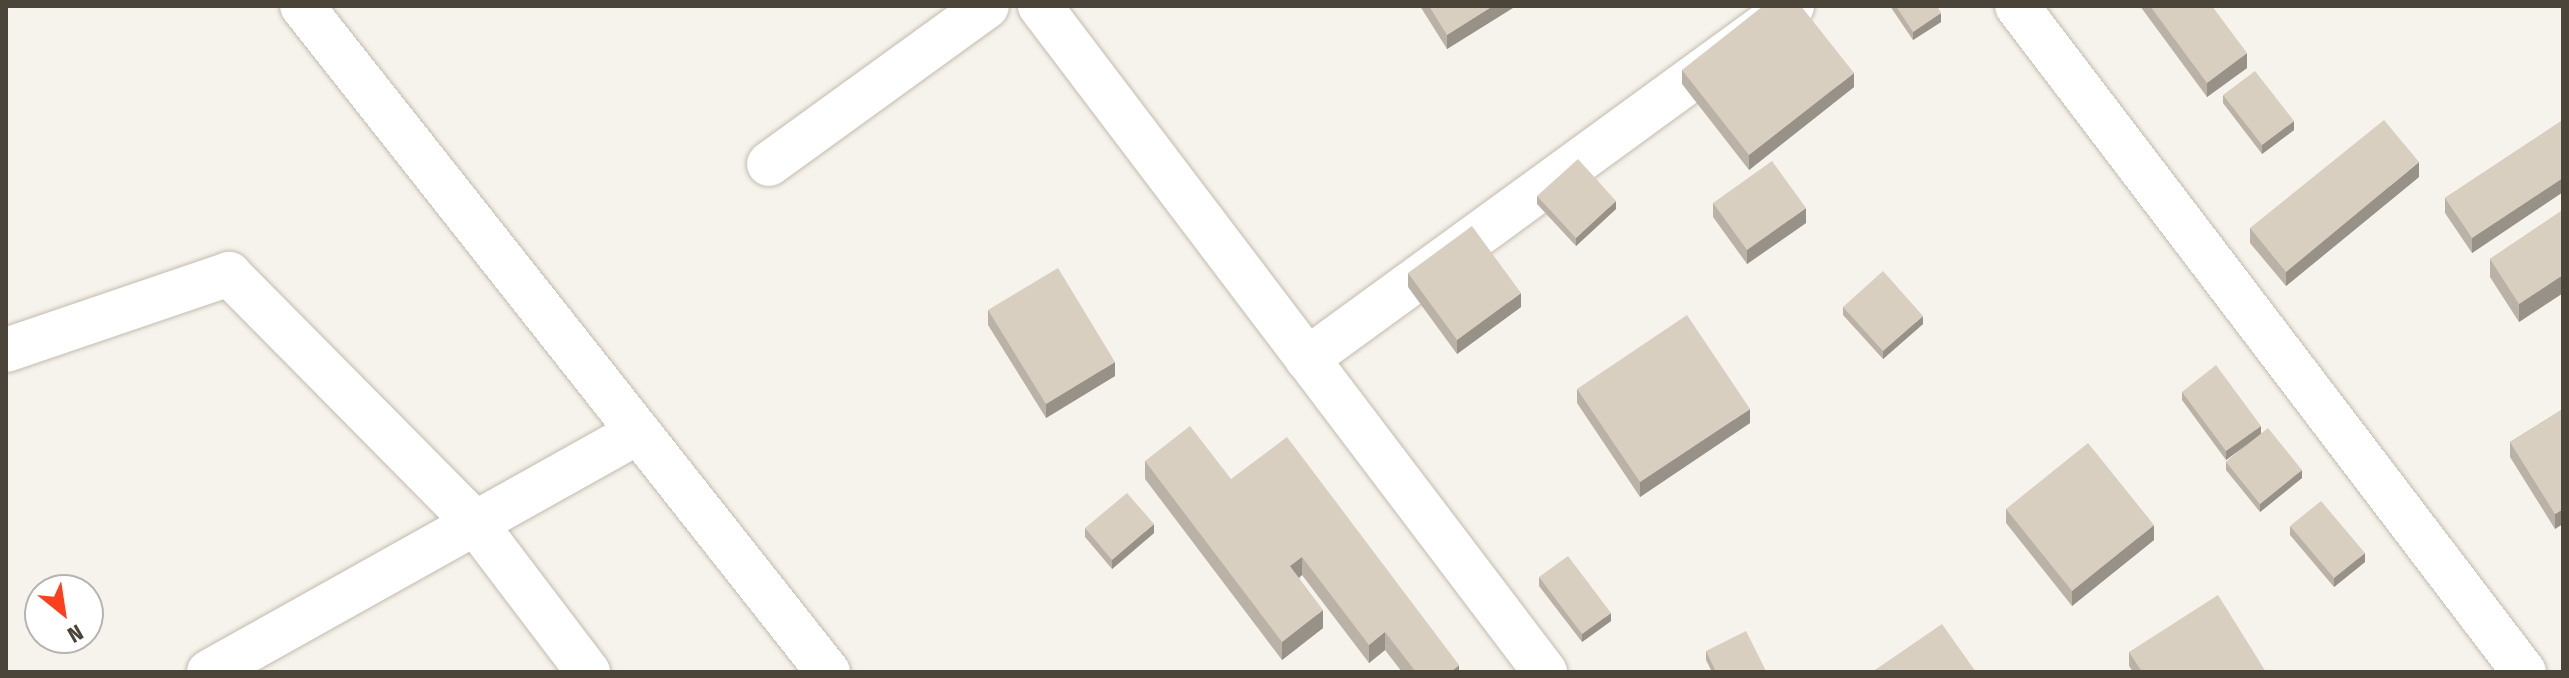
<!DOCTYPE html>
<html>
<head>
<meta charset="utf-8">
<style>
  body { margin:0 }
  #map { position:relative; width:2569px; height:678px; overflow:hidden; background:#f6f3ec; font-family:"Fira Sans Condensed",sans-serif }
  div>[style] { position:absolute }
  .roads { filter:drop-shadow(0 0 2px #c2bbae) drop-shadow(0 0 2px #c2bbae) }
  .minor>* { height:44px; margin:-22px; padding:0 22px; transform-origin:22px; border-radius:22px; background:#fff }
  .wall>* { inset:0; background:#bab2a6 }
  .shaded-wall>* { inset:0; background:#979187 }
  .building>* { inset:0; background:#d8cfc1 }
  span { translate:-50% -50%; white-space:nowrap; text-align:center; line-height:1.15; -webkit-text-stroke:6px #fff; paint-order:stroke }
  .frame { position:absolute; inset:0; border:8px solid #4b4439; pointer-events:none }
  .north { position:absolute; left:24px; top:574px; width:80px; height:80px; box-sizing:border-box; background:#fff; border:2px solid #b7b4b0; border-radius:50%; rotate:150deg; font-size:22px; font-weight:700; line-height:32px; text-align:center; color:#4b4439 }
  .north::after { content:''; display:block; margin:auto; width:28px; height:36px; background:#fc3f1d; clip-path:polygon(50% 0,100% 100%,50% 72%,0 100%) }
</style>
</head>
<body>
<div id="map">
  <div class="roads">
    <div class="minor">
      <div style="left:302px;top:6px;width:849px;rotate:51.7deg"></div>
      <div style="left:1040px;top:6px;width:836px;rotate:52.83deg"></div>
      <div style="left:2017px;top:6px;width:837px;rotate:52.72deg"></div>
      <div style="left:769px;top:164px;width:269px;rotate:-35.9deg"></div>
      <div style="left:6px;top:350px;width:236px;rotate:-18.8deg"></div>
      <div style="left:229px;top:274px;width:350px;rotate:45.3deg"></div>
      <div style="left:475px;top:523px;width:187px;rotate:52.8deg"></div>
      <div style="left:1307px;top:359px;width:600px;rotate:-36.05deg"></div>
      <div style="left:209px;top:672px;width:492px;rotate:-29.2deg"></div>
    </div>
  </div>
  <div class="wall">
    <div style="clip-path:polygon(1420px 6px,1516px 6px,1447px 49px)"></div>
    <div style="clip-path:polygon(1890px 6px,1937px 6px,1941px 22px,1913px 40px)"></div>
    <div style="clip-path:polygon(2140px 6px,2212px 6px,2247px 68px,2207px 97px)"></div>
    <div style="clip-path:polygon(1682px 70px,1854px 87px,1749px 170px,1682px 84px)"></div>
    <div style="clip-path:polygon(2223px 95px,2294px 130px,2262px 154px,2223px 103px)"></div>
    <div style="clip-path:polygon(2563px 120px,2563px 192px,2472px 253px,2445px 213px,2445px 198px)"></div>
    <div style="clip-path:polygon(2419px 177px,2286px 286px,2250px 243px,2250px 228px)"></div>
    <div style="clip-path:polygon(1537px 196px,1616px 209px,1576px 246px,1537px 204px)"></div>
    <div style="clip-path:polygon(1713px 203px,1806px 223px,1747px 264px,1713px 217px)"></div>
    <div style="clip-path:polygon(2563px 210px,2563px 293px,2519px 322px,2490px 277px,2490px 259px)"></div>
    <div style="clip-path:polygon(1408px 273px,1521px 307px,1457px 354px,1408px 287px)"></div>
    <div style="clip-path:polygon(1843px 307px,1923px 324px,1883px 359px,1843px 315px)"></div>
    <div style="clip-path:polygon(988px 310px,1115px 376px,1046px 418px,988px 325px)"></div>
    <div style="clip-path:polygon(1577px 389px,1750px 423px,1640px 497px,1577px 403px)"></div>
    <div style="clip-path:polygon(2182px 392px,2261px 433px,2302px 478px,2260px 512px,2226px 470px,2226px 462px,2245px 446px,2226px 460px,2182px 400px)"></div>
    <div style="clip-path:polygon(2563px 409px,2555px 529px,2510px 457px,2510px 442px)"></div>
    <div style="clip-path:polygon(1145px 461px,1231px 479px,1459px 672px,1402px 672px,1385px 650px,1369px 663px,1302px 575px,1299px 578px,1323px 628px,1282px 660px,1145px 479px)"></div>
    <div style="clip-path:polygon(2006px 509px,2154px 540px,2072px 606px,2006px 523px)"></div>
    <div style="clip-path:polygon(2290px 526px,2365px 562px,2334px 587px,2290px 535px)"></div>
    <div style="clip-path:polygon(1085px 528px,1154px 533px,1112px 569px,1085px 537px)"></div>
    <div style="clip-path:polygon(1539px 577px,1611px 621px,1582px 642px,1539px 586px)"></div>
    <div style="clip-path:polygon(1706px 651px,1766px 672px,1712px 672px,1706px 660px)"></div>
    <div style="clip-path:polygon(2129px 652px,2266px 672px,2133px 672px,2129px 666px)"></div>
  </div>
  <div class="shaded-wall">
    <div style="clip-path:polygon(1493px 6px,1516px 6px,1447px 49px,1447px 35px)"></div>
    <div style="clip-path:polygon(1941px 13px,1941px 22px,1913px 40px,1913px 32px)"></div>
    <div style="clip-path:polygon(2247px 53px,2247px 68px,2207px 97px,2207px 83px)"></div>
    <div style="clip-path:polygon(1854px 73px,1854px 87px,1749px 170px,1749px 155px)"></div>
    <div style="clip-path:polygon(2294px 121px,2294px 130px,2262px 154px,2262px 145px)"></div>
    <div style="clip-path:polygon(2419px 162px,2419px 177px,2286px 286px,2286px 272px)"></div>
    <div style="clip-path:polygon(2563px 178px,2563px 192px,2472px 253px,2472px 238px)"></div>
    <div style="clip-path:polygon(1616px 201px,1616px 209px,1576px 246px,1576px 238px)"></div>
    <div style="clip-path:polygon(1806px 208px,1806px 223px,1747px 264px,1747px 250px)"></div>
    <div style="clip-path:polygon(2563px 275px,2563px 293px,2519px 322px,2519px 304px)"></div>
    <div style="clip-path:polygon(1521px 293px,1521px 307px,1457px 354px,1457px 340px)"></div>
    <div style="clip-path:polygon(1923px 316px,1923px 324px,1883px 359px,1883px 351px)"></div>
    <div style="clip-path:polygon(1115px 362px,1115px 376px,1046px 418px,1046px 404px)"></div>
    <div style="clip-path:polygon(1750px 409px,1750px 423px,1640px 497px,1640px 482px)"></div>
    <div style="clip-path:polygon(2261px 426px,2261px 434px,2226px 460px,2226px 451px)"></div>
    <div style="clip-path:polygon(2302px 470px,2302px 478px,2260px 512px,2260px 504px)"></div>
    <div style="clip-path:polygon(2563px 509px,2563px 524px,2555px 529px,2555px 514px)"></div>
    <div style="clip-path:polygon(1154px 524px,1154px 533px,1112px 569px,1112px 560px)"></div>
    <div style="clip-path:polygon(2154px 525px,2154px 540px,2072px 606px,2072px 591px)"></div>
    <div style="clip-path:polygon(2365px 553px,2365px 562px,2334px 587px,2334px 578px)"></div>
    <div style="clip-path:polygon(1302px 557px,1302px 575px,1290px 585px,1290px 566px)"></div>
    <div style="clip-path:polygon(1323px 610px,1323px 628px,1282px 660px,1282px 642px)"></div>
    <div style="clip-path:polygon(1611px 613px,1611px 621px,1582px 642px,1582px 634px)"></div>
    <div style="clip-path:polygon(1385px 632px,1385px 650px,1369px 663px,1369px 645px)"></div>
    <div style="clip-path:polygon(1459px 665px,1459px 672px,1451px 672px)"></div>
  </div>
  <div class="building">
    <div style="clip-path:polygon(1429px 6px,1493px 6px,1447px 35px)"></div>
    <div style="clip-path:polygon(1763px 6px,1801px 6px,1854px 73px,1749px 155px,1682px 70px)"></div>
    <div style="clip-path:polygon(1896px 6px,1937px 6px,1941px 13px,1913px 32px)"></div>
    <div style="clip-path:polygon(2150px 6px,2212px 6px,2247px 53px,2207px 83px)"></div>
    <div style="clip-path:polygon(2255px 71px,2294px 121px,2262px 145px,2223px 95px)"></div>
    <div style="clip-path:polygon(2384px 120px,2419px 162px,2286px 272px,2250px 228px)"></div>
    <div style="clip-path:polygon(2563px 120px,2563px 178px,2472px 238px,2445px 198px)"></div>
    <div style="clip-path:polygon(1578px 159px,1616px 201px,1576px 238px,1537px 196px)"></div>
    <div style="clip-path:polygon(1772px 161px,1806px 208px,1747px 250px,1713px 203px)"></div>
    <div style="clip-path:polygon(2563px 210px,2563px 275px,2519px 304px,2490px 259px)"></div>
    <div style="clip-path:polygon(1472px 226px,1521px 293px,1457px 340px,1408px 273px)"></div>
    <div style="clip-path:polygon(1058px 268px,1115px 362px,1046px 404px,988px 310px)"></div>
    <div style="clip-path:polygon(1883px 271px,1923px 316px,1883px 351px,1843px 307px)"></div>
    <div style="clip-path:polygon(1687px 315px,1750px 409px,1640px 482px,1577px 389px)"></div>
    <div style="clip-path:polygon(2216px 365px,2261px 426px,2226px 451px,2182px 392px)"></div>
    <div style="clip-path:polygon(2563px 409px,2563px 509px,2555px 514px,2510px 442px)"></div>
    <div style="clip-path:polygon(1190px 426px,1231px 479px,1287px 437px,1459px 665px,1451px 672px,1416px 672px,1385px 632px,1369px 645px,1302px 557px,1290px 566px,1323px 610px,1282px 642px,1145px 461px)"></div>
    <div style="clip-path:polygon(2268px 428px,2302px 470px,2260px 504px,2226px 462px)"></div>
    <div style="clip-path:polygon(2088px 443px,2154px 525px,2072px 591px,2006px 509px)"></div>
    <div style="clip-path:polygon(1127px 493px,1154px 524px,1112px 560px,1085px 528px)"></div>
    <div style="clip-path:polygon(2321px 501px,2365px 553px,2334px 578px,2290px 526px)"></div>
    <div style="clip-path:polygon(1568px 556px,1611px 613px,1582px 634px,1539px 577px)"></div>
    <div style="clip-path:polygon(2218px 595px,2266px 672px,2142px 672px,2129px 652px)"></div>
    <div style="clip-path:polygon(1942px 624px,1976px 672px,1872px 672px)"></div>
    <div style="clip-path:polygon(1746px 631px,1766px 671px,1716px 672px,1706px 651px)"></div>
  </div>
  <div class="frame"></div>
  <div class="north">N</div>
</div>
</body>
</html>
